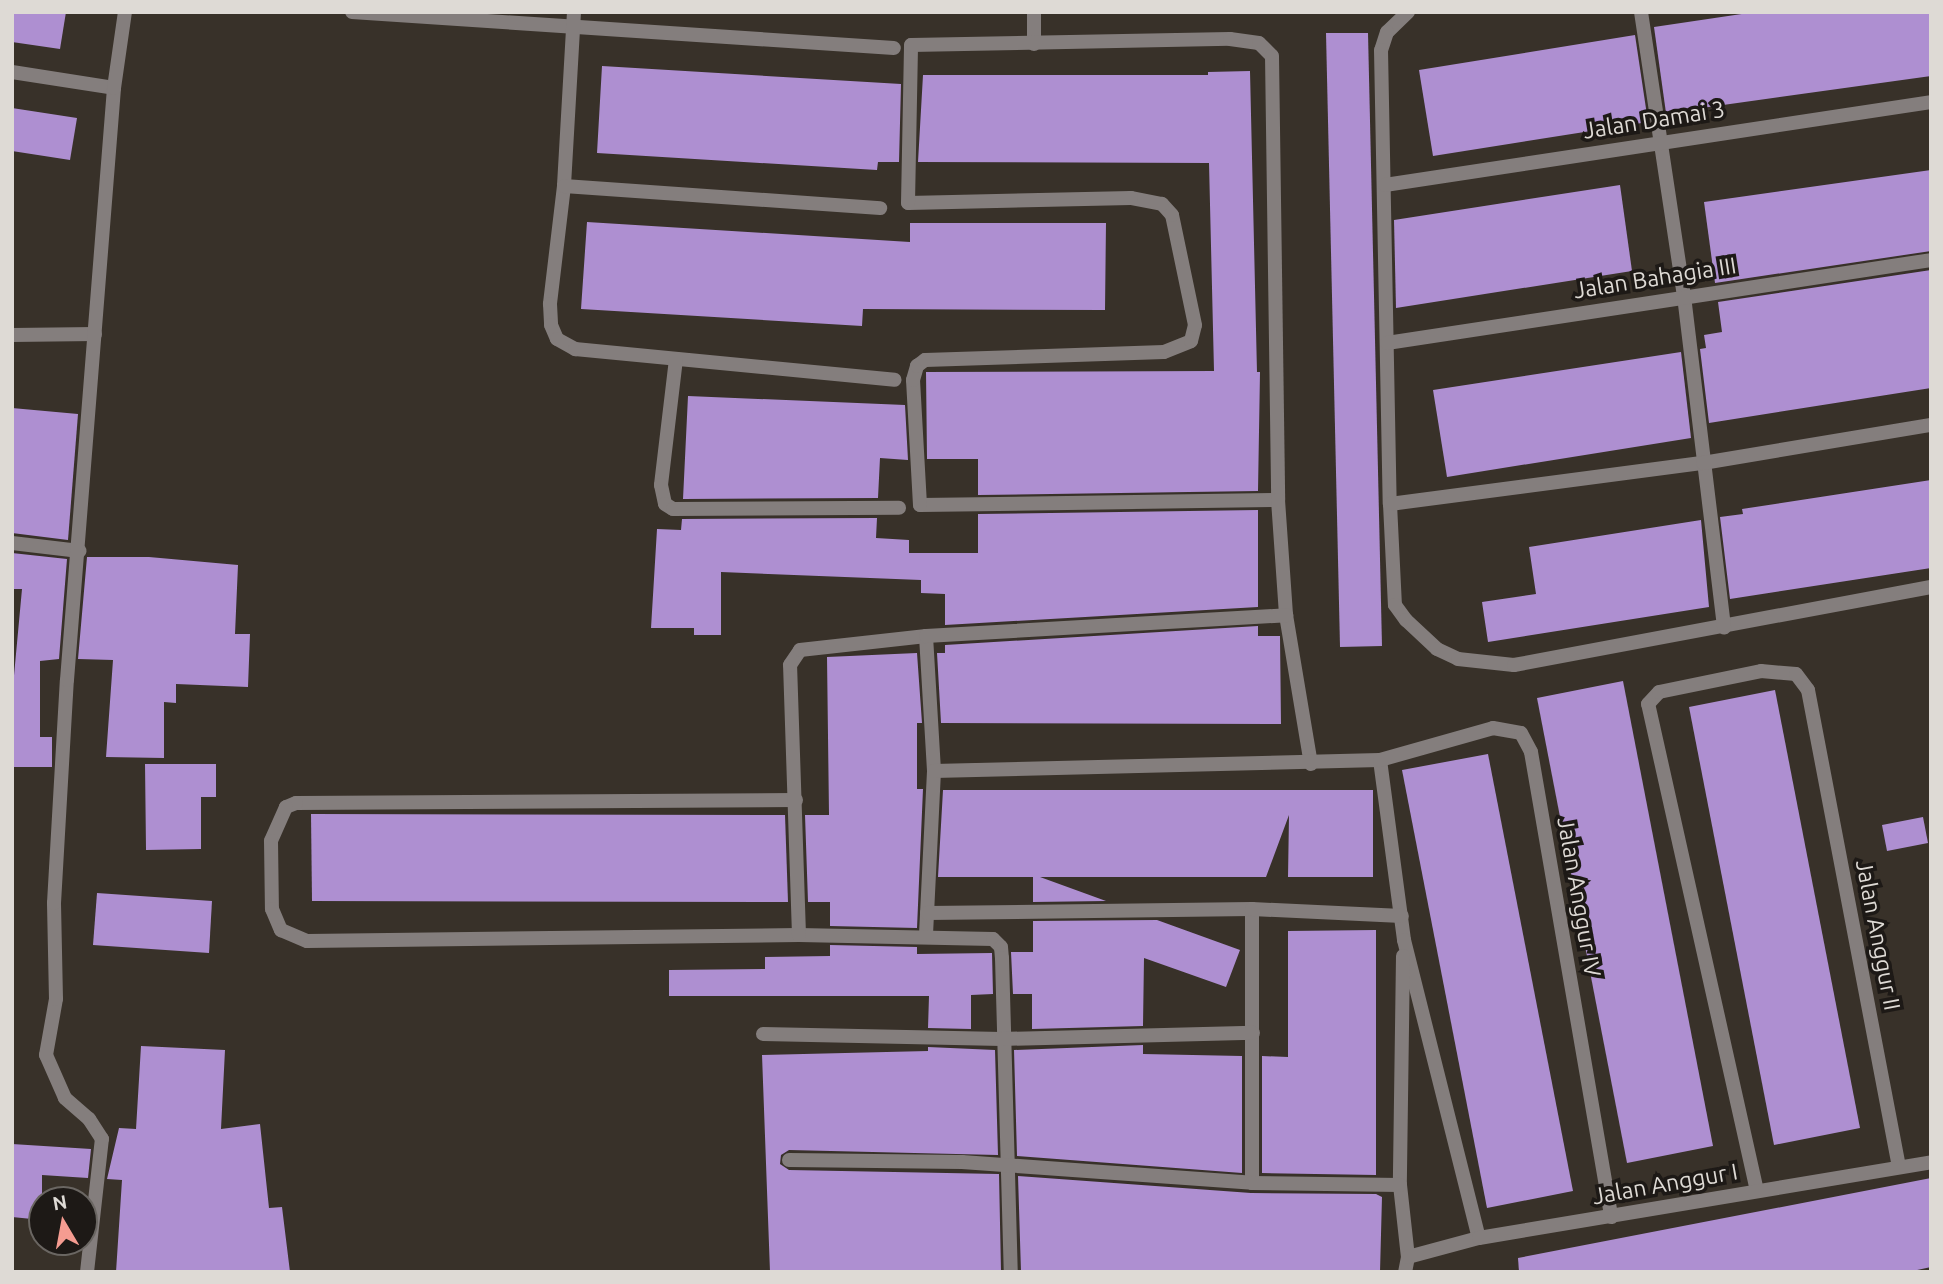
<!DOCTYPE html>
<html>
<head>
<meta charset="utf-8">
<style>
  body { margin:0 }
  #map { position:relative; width:1943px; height:1284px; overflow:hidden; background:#383129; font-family:Ubuntu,sans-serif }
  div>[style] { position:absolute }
  .building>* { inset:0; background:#ae8fd1 }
  .minor>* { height:14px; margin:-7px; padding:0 7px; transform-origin:7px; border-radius:7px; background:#847e7d }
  span { translate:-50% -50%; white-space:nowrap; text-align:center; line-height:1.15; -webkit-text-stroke:7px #1d1916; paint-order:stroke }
  .street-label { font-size:23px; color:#dedad5 }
  .frame { position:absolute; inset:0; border:14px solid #dedad5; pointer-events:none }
  .north { position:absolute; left:28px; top:1186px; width:70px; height:70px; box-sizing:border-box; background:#1d1916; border:2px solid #6a6662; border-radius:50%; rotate:350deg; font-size:19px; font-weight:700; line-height:28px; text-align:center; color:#dedad5 }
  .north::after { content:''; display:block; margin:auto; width:24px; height:32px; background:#f59c91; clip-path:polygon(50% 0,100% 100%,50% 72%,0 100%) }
</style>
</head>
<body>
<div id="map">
  <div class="building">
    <div style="clip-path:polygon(12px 12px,66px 12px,60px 49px,12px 42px)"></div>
    <div style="clip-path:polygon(1755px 12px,1931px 12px,1931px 76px,1666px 113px,1654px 27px)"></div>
    <div style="clip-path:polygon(1326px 33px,1368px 33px,1382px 646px,1340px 647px)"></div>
    <div style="clip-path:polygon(1635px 35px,1648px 122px,1433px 156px,1419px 70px)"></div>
    <div style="clip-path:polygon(602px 66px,901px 84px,899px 162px,878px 162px,877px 170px,597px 153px)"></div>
    <div style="clip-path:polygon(1250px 71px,1257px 372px,1260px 372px,1258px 491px,978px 495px,978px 459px,927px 459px,926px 372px,1214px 371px,1209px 163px,918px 162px,923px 75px,1208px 75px,1208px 72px)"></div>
    <div style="clip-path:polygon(12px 108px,77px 118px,70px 160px,12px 151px)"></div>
    <div style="clip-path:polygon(1931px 170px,1931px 251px,1715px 283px,1704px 202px)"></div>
    <div style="clip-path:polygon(1620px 185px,1632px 271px,1396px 308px,1394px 220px)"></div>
    <div style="clip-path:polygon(587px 222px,910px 242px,910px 223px,1106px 223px,1105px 310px,863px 309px,862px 326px,581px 309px)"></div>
    <div style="clip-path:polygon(1931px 270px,1931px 388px,1709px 423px,1700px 349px,1706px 348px,1704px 335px,1722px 332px,1718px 302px)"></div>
    <div style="clip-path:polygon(1681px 352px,1691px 438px,1447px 477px,1433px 390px)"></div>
    <div style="clip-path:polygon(688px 396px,905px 405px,908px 460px,880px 458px,878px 498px,683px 499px)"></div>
    <div style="clip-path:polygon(12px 408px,78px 414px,68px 540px,12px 533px)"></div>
    <div style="clip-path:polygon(1931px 480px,1931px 568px,1730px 599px,1720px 517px,1743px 514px,1742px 509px)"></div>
    <div style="clip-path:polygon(1258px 510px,1258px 607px,945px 625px,945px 594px,921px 593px,921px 580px,721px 572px,721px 635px,694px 635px,694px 628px,651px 628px,657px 529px,681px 530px,682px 519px,877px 518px,876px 538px,909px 540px,909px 553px,978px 553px,978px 514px)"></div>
    <div style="clip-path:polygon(1701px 520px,1709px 607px,1488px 642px,1482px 602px,1536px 594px,1529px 547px)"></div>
    <div style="clip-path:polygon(12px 553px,67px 559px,59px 659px,40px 661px,40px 737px,52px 737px,52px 767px,12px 767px,12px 697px,22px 589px,12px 589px)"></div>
    <div style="clip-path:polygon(87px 557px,149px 557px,238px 565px,235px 634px,250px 634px,248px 687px,176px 684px,176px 703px,164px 702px,164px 758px,106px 757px,113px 660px,78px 659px)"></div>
    <div style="clip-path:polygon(1258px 626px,1258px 636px,1280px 636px,1281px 724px,941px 723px,937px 653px,945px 653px,945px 645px)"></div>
    <div style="clip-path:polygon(917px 653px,922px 723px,917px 723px,917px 789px,923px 789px,917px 928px,830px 926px,830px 902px,808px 902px,805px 815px,829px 815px,827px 657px)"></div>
    <div style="clip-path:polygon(1623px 681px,1713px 1146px,1627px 1163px,1537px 698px)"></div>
    <div style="clip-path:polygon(1775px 690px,1860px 1128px,1774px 1145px,1689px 707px)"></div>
    <div style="clip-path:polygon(1488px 754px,1573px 1191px,1487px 1208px,1402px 770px)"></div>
    <div style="clip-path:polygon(145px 764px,216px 764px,216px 797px,201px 797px,201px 849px,146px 850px)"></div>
    <div style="clip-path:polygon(943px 790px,1373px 790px,1373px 877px,1288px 877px,1289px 815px,1266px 877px,1040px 877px,1106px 901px,1033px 902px,1033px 877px,938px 877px)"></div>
    <div style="clip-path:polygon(311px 814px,785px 815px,788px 902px,312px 901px)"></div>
    <div style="clip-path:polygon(1923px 817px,1928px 843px,1887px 851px,1882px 825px)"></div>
    <div style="clip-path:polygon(97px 893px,212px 901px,209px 953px,93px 945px)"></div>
    <div style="clip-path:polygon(1157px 920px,1240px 950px,1226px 987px,1144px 958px,1143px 1026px,1032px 1029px,1032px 994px,1013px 994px,1011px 952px,1033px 952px,1033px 921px)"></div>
    <div style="clip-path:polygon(1376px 930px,1376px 1175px,1262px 1173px,1262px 1056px,1288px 1057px,1288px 931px)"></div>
    <div style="clip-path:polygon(830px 945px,917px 947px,917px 954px,992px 953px,993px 994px,971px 995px,971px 1029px,928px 1028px,929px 996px,669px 996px,669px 970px,765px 969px,765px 957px,830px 956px)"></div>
    <div style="clip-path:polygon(1143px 1045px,1143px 1054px,1242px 1056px,1242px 1173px,1017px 1156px,1014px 1050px)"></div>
    <div style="clip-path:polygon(141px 1046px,225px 1050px,221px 1129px,260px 1124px,269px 1208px,282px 1207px,290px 1272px,116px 1272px,122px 1180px,107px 1179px,119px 1128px,136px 1129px)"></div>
    <div style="clip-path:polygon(928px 1047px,995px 1050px,998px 1155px,789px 1150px,781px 1155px,780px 1164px,789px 1170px,999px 1174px,1001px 1272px,770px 1272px,762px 1055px,928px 1051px)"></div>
    <div style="clip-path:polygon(12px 1144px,91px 1149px,88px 1178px,42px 1175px,42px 1220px,12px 1217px)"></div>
    <div style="clip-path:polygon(1018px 1176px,1251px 1193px,1376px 1194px,1382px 1197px,1380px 1272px,1021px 1272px)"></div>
    <div style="clip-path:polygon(1931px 1178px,1931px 1267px,1908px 1272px,1519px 1272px,1518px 1258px)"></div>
  </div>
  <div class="minor">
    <div style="left:352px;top:12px;width:543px;rotate:3.8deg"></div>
    <div style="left:574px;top:12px;width:174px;rotate:93.3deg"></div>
    <div style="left:564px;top:186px;width:119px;rotate:96.8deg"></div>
    <div style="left:550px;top:304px;width:21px;rotate:87deg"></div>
    <div style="left:551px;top:325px;width:15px;rotate:67deg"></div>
    <div style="left:557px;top:339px;width:21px;rotate:29deg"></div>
    <div style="left:575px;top:349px;width:321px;rotate:5.5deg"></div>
    <div style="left:1408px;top:12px;width:29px;rotate:136deg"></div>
    <div style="left:1387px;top:32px;width:19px;rotate:108deg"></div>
    <div style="left:1381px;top:50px;width:454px;rotate:88.9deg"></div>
    <div style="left:1390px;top:504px;width:101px;rotate:87.2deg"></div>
    <div style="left:1395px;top:605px;width:19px;rotate:54deg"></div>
    <div style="left:1406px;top:620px;width:42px;rotate:43.1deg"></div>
    <div style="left:1437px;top:649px;width:23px;rotate:25deg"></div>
    <div style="left:1458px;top:659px;width:56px;rotate:6.1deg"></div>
    <div style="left:1514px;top:665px;width:424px;rotate:-10.6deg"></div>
    <div style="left:1641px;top:12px;width:287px;rotate:81.4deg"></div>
    <div style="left:1684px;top:296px;width:334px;rotate:83.1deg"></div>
    <div style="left:1034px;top:44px;width:32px;rotate:-90deg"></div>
    <div style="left:12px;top:72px;width:103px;rotate:8.9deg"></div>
    <div style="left:1385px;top:185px;width:552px;rotate:-8.64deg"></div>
    <div style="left:564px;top:186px;width:317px;rotate:4deg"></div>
    <div style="left:12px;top:335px;width:83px;rotate:-0.7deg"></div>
    <div style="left:1387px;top:343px;width:550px;rotate:-8.67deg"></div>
    <div style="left:676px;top:359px;width:127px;rotate:96.8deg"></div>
    <div style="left:661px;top:485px;width:19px;rotate:78deg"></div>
    <div style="left:665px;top:504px;width:9px;rotate:32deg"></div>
    <div style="left:673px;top:509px;width:226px;rotate:-0.3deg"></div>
    <div style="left:1278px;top:500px;width:358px;rotate:179.2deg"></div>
    <div style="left:920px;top:505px;width:125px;rotate:-93.2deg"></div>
    <div style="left:913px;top:380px;width:15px;rotate:-74deg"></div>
    <div style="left:917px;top:366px;width:10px;rotate:-37deg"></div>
    <div style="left:925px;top:360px;width:239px;rotate:-1.9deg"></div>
    <div style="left:1164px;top:352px;width:29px;rotate:-22deg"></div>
    <div style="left:1191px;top:341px;width:16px;rotate:-76deg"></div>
    <div style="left:1195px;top:325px;width:112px;rotate:-101.8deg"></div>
    <div style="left:1172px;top:215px;width:15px;rotate:-132deg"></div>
    <div style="left:1162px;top:204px;width:32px;rotate:-169deg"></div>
    <div style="left:1131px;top:198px;width:223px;rotate:178.7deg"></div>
    <div style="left:908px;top:203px;width:158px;rotate:-88.9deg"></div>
    <div style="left:911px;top:45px;width:319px;rotate:-1.1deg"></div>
    <div style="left:1230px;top:39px;width:29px;rotate:8deg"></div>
    <div style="left:1259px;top:43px;width:18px;rotate:45deg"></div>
    <div style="left:1272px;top:56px;width:444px;rotate:89.2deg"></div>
    <div style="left:1278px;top:500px;width:115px;rotate:86deg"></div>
    <div style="left:1286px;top:615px;width:151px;rotate:80.5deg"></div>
    <div style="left:1390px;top:504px;width:316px;rotate:-7.5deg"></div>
    <div style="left:1703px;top:463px;width:231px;rotate:-9.5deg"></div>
    <div style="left:12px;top:543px;width:68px;rotate:6.7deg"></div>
    <div style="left:926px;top:636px;width:135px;rotate:86.6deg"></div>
    <div style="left:934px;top:771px;width:164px;rotate:92.8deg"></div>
    <div style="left:1380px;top:760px;width:182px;rotate:82.4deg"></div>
    <div style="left:1404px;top:940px;width:307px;rotate:75.9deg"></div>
    <div style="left:934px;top:771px;width:446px;rotate:-1.4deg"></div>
    <div style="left:1380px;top:760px;width:117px;rotate:-15.8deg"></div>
    <div style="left:1493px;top:728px;width:28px;rotate:10deg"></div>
    <div style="left:1521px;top:733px;width:21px;rotate:62deg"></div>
    <div style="left:1531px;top:752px;width:472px;rotate:80.2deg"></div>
    <div style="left:796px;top:800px;width:500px;rotate:179.66deg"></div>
    <div style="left:296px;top:803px;width:11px;rotate:158deg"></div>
    <div style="left:286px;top:807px;width:37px;rotate:114deg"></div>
    <div style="left:271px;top:841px;width:68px;rotate:89.2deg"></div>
    <div style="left:272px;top:909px;width:23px;rotate:67deg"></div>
    <div style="left:281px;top:930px;width:28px;rotate:23deg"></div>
    <div style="left:307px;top:941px;width:492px;rotate:-0.7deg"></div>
    <div style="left:799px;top:935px;width:194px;rotate:1.2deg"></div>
    <div style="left:993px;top:939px;width:11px;rotate:45deg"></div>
    <div style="left:1001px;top:947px;width:11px;rotate:85deg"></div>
    <div style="left:1002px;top:958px;width:314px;rotate:88.4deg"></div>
    <div style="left:1252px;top:909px;width:274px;rotate:90deg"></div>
    <div style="left:927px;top:913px;width:325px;rotate:-0.7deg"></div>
    <div style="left:1252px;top:909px;width:150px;rotate:2.7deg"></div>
    <div style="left:799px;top:935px;width:270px;rotate:-91.9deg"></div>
    <div style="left:790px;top:665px;width:18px;rotate:-56deg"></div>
    <div style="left:800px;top:650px;width:127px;rotate:-6.3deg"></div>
    <div style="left:926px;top:636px;width:361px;rotate:-3.3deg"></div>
    <div style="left:1403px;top:956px;width:229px;rotate:90.8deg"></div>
    <div style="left:1400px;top:1185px;width:72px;rotate:83.7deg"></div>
    <div style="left:1408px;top:1257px;width:15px;rotate:101deg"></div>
    <div style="left:763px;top:1034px;width:239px;rotate:1.2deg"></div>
    <div style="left:1002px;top:1039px;width:251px;rotate:-1.4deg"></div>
    <div style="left:789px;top:1160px;width:173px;rotate:0.7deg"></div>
    <div style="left:962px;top:1162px;width:291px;rotate:4.1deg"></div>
    <div style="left:1252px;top:1183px;width:148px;rotate:0.8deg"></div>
    <div style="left:1757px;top:1191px;width:499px;rotate:-102.6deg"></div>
    <div style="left:1648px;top:704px;width:16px;rotate:-47deg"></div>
    <div style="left:1659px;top:692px;width:104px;rotate:-11.6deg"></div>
    <div style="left:1761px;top:671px;width:35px;rotate:5deg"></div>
    <div style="left:1796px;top:674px;width:20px;rotate:53deg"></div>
    <div style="left:1808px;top:690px;width:485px;rotate:79.2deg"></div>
    <div style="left:1408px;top:1257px;width:73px;rotate:-15deg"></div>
    <div style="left:1479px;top:1238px;width:458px;rotate:-9.5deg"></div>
    <div style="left:87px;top:1272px;width:134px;rotate:-83.6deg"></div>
    <div style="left:102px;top:1139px;width:24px;rotate:-123deg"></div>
    <div style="left:89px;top:1119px;width:32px;rotate:-139deg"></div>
    <div style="left:65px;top:1098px;width:47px;rotate:-113.8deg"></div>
    <div style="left:46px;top:1055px;width:57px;rotate:-79.9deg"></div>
    <div style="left:56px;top:999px;width:96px;rotate:-91.2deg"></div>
    <div style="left:54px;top:903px;width:223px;rotate:-86.7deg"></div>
    <div style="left:67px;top:680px;width:594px;rotate:-85.46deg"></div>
    <div style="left:114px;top:88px;width:77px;rotate:-81.8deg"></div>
  </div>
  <div class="street-label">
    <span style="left:1654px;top:120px;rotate:-9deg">Jalan Damai 3</span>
    <span style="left:1655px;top:278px;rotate:-9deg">Jalan Bahagia III</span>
    <span style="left:1579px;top:897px;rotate:80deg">Jalan Anggur IV</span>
    <span style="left:1878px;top:935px;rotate:79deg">Jalan Anggur II</span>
    <span style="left:1665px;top:1184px;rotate:-10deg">Jalan Anggur I</span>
  </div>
  <div class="frame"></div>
  <div class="north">N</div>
</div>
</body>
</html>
